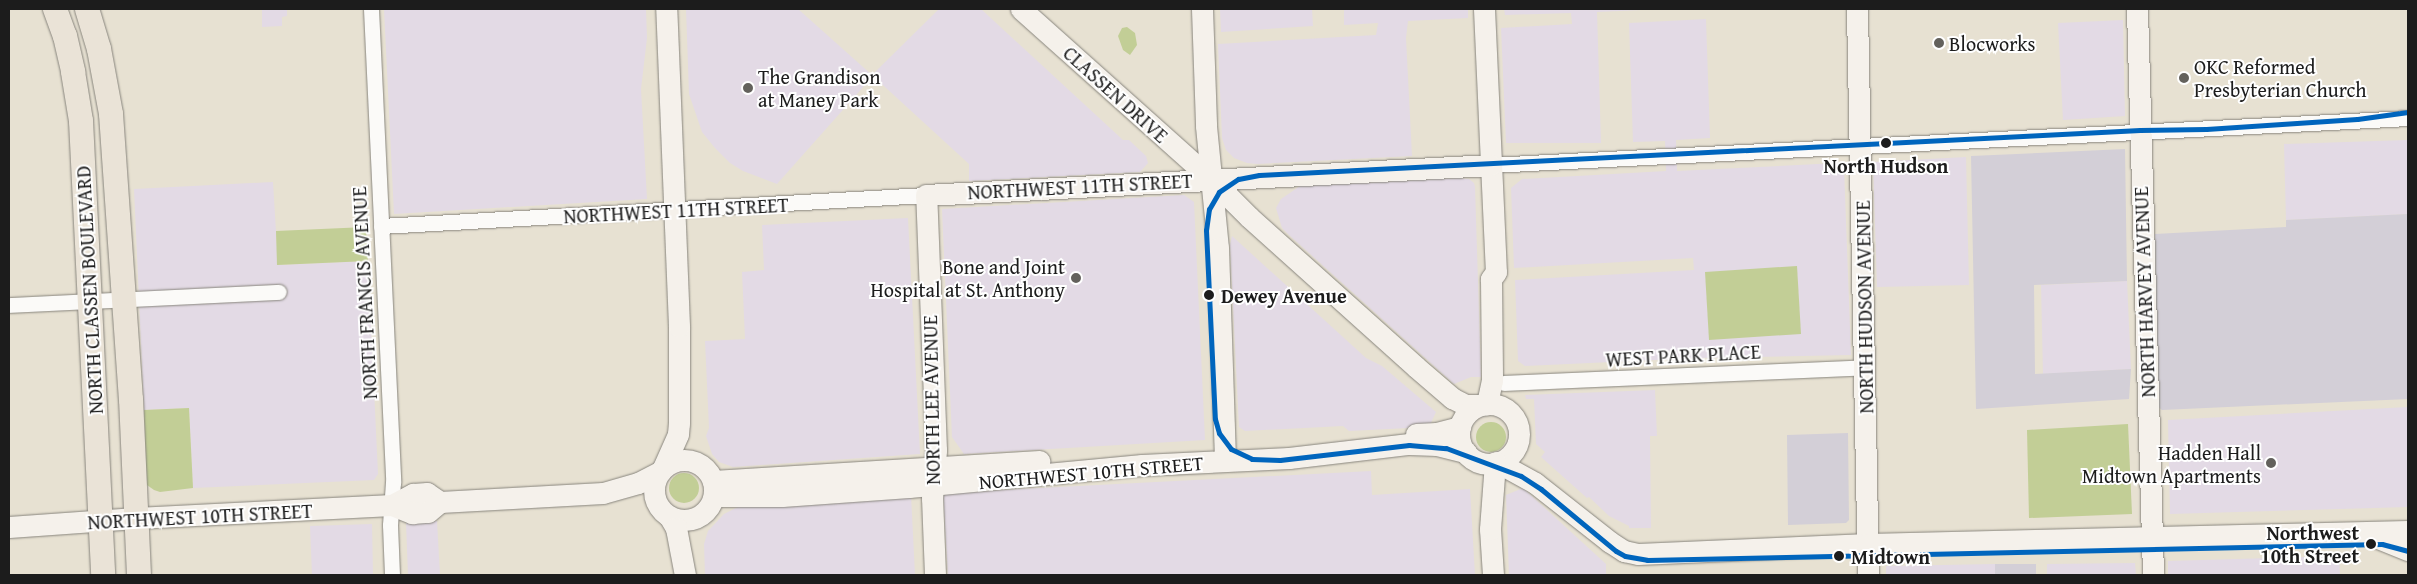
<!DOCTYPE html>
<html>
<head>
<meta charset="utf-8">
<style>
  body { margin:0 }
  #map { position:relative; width:2417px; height:584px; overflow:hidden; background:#e7e1d2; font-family:"Gentium Book Plus",serif }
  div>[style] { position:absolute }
  .built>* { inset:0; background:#e3dae5 }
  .industrial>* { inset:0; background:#d3cfd7 }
  .green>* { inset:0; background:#c2ce96 }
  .round { border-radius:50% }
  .roads { filter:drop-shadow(0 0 1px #88857d) drop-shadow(0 0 1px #88857d) }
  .street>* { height:15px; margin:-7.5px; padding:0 7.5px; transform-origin:7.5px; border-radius:7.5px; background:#fbfaf8 }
  .secondary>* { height:21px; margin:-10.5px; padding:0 10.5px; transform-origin:10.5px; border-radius:10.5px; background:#f5f1eb }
  .secondary>.ring { margin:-10.5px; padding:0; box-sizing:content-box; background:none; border:21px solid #f5f1eb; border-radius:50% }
  .primary>* { height:24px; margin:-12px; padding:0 12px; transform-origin:12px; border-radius:12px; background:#eae3d7 }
  .tram-1>* { height:5px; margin:-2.5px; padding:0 2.5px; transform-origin:2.5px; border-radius:2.5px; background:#0065bd }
  .dots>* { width:14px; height:14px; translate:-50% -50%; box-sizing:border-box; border:2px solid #fff; border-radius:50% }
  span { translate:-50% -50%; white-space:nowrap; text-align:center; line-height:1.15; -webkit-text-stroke:4px #fff; paint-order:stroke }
  .poi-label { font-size:20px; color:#1c1c1c }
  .left { translate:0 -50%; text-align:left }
  .right { translate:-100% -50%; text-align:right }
  .street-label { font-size:20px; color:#1c1c1c }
  .stop-label { font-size:20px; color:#1c1c1c; font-weight:700 }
  .frame { position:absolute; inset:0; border:10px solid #1c1c1c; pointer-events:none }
</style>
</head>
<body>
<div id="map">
  <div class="built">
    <div style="clip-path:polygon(262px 9px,287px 9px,287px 16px,282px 17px,282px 26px,262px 27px)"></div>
    <div style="clip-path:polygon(384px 9px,646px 9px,647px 38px,641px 89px,647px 199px,394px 214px)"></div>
    <div style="clip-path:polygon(686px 9px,798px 9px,872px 75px,939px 9px,981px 9px,1123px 140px,1129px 140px,1146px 156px,1148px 163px,1140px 172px,969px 181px,969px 164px,873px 76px,777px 184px,743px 171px,730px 163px,715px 148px,702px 132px,689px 94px)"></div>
    <div style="clip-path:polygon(1220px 9px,1312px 9px,1313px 26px,1221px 32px)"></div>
    <div style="clip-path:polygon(1344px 9px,1468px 9px,1468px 18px,1408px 21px,1406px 38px,1412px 156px,1257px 164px,1247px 163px,1234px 158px,1226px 150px,1222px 138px,1218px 44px,1376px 35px,1378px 23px,1344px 25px)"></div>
    <div style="clip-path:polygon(1504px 9px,1663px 9px,1597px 12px,1601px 143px,1506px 143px,1501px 28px,1572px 24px,1571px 13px,1505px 15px)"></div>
    <div style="clip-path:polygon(1706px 19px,1710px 138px,1676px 140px,1677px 171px,1838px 163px,1844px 168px,1851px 355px,1699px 358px,1525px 366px,1518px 361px,1515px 280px,1694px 270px,1693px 258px,1514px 268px,1511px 188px,1522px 179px,1666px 171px,1665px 141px,1633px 142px,1629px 23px)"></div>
    <div style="clip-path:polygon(2123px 20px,2125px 116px,2063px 120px,2058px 23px)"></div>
    <div style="clip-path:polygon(2407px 140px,2408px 214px,2286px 220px,2284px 144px)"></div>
    <div style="clip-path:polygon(1966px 157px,1969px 285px,1877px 287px,1873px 162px)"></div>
    <div style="clip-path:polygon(1459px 178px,1469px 179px,1474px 183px,1475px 187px,1481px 377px,1471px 377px,1454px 384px,1289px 235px,1282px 228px,1276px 208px,1281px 199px,1300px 186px)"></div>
    <div style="clip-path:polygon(273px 182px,278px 265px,368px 261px,378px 474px,374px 480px,193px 488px,189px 408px,144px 410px,134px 189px)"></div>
    <div style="clip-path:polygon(1184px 195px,1194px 202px,1205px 440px,964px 454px,952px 437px,942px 209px)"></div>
    <div style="clip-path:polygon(908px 218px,920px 454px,733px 467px,719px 462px,712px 454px,706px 436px,709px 428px,705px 341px,745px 339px,742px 272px,764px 270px,762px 225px)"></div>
    <div style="clip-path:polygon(1232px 236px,1366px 358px,1382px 366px,1436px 412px,1429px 427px,1349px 431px,1343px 426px,1245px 431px,1239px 427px,1230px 245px)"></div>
    <div style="clip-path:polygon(2127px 281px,2131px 369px,2043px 374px,2041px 285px)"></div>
    <div style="clip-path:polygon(1655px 390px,1657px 436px,1650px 436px,1651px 528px,1629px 528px,1629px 526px,1609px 516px,1589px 497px,1587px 498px,1541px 457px,1545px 452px,1536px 444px,1534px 399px,1526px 399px,1525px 395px)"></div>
    <div style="clip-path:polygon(2408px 407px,2408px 507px,2170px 514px,2168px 420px)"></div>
    <div style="clip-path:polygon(1371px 471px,1372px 495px,1470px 489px,1475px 575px,948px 575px,943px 493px)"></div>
    <div style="clip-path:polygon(1523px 488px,1606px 564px,1606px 575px,1509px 575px,1506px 495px)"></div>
    <div style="clip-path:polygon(911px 495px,915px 575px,705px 575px,704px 544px,708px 531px,724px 514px,738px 507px,755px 503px)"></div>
    <div style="clip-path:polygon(437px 521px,440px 575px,408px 575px,406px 523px)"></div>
    <div style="clip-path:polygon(372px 524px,373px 575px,312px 575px,310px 526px)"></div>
    <div style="clip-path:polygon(2339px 556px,2340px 575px,2168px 575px,2168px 561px)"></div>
    <div style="clip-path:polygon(2135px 563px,2136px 575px,2047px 575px,2047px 564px)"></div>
    <div style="clip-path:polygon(1995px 564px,1995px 575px,1886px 575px,1886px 566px)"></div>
  </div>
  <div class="industrial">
    <div style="clip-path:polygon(2125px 149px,2127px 281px,2034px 285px,2035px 374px,2131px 369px,2129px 399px,1976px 409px,1971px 156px)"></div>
    <div style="clip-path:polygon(2408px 214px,2408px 399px,2162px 410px,2157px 406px,2155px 234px,2286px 227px,2286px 220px)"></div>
    <div style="clip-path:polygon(1848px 433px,1849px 520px,1846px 523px,1788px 525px,1787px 435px)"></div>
    <div style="clip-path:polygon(1995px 564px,2036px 564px,2036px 575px,1995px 575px)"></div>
  </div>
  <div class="green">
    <div style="clip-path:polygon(1127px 27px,1135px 33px,1137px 45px,1130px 55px,1123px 50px,1118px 36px,1122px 28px)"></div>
    <div style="clip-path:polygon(366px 227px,368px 261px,277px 265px,276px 231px)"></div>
    <div style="clip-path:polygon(1797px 266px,1801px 334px,1709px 340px,1705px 272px)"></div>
    <div style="clip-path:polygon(189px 408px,193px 488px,160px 492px,154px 490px,147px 485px,145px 477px,144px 410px)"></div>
    <div class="round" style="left:1476px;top:422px;width:30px;height:30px"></div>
    <div style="clip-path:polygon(2128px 424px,2132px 514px,2029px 518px,2027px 430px)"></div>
    <div class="round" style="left:669px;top:473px;width:30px;height:30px"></div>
  </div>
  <div class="roads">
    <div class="street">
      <div style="left:371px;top:9px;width:474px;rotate:87.3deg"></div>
      <div style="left:393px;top:482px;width:43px;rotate:94deg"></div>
      <div style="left:390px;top:525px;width:50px;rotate:87.7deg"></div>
      <div style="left:1490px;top:165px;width:919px;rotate:-2.93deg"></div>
      <div style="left:381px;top:226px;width:546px;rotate:-3.26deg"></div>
      <div style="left:9px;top:305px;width:270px;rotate:-2.8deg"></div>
      <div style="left:1504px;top:383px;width:361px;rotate:-2.5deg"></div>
    </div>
    <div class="secondary">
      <div style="left:1021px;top:9px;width:255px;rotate:41.8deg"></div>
      <div style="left:1211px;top:179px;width:54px;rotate:45deg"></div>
      <div style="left:1249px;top:217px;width:224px;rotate:41.9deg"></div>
      <div style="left:1416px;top:367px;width:48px;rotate:40.7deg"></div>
      <div style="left:1452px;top:398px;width:16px;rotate:27deg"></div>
      <div style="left:1466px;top:405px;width:16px"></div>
      <div style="left:1202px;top:9px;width:117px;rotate:88deg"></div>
      <div style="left:1206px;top:126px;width:123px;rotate:84.4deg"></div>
      <div style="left:1218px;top:248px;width:213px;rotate:88.1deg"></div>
      <div style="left:1484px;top:9px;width:263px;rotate:87.4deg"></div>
      <div style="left:1496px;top:272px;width:9px;rotate:126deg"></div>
      <div style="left:1491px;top:279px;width:101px;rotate:89.4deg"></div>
      <div style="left:1492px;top:380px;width:25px;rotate:102deg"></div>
      <div style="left:1857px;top:9px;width:566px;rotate:88.89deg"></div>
      <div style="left:2137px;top:9px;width:566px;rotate:88.38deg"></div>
      <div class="ring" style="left:1459px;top:404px;width:39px;height:39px"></div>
      <div style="left:1416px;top:434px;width:21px;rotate:-3deg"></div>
      <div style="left:1437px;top:433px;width:24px;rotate:-15deg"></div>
      <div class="ring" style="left:654px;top:460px;width:39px;height:39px"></div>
      <div style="left:1497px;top:462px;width:43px;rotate:28.9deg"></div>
      <div style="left:1535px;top:483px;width:95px;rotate:38.2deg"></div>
      <div style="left:1610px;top:542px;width:17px;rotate:33deg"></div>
      <div style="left:1624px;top:551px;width:14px;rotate:12deg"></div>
      <div style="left:1638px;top:554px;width:230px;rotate:-2.5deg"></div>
      <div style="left:1868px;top:544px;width:540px;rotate:-1.38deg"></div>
      <div style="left:663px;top:468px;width:37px;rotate:-66deg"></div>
      <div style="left:678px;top:434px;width:11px;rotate:-85deg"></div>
      <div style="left:679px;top:423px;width:97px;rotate:-90deg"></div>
      <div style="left:679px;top:326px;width:317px;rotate:-92.3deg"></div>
      <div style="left:713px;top:481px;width:327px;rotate:-3.5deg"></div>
      <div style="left:714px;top:496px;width:68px"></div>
      <div style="left:782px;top:496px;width:127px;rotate:-4.1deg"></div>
      <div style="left:909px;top:487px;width:234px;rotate:-5.4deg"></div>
      <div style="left:1142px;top:465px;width:147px;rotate:-2.7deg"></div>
      <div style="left:1289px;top:458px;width:121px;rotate:-6.7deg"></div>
      <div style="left:1409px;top:444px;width:28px;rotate:2deg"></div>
      <div style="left:1437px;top:445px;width:30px;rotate:14deg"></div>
      <div style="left:392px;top:505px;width:24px;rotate:-28deg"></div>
      <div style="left:413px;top:494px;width:14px;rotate:-4deg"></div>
      <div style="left:427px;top:493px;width:16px;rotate:35deg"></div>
      <div style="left:440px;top:502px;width:163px;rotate:-3.2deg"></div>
      <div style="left:603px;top:493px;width:36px;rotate:-16deg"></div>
      <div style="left:638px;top:483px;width:25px;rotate:-27deg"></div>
      <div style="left:669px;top:516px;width:14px;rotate:60deg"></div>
      <div style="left:676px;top:528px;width:48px;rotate:79.2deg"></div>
      <div style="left:9px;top:527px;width:127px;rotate:-4.1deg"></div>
      <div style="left:136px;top:518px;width:256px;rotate:-2.9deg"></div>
      <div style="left:392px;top:505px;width:22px;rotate:22deg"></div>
      <div style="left:412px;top:513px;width:16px;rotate:-4deg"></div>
      <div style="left:428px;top:512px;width:16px;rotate:-40deg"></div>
      <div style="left:2373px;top:536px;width:38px;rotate:22deg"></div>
      <div style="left:935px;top:575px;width:77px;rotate:-92.2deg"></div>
      <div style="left:932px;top:498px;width:48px;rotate:-85.2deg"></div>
      <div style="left:936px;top:450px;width:255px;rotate:-92.2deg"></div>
      <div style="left:926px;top:195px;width:565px;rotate:-3.04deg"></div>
      <div style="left:1493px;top:575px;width:46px;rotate:-93.7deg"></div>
      <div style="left:1490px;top:529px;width:67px;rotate:-85.7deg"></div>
    </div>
    <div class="primary">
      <div style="left:55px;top:9px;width:29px;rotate:70deg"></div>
      <div style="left:65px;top:36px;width:37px;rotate:77deg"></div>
      <div style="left:73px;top:72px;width:50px;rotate:80.7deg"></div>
      <div style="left:81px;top:121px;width:455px;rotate:87.2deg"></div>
      <div style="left:87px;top:9px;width:42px;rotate:73.3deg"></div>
      <div style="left:99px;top:49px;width:66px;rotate:79.5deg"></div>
      <div style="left:111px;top:114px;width:286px;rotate:86deg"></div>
      <div style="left:131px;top:399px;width:176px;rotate:87.4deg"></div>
    </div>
  </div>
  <div class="tram-1">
    <div style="left:2408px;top:112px;width:51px;rotate:172.2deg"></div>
    <div style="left:2357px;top:119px;width:151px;rotate:176.2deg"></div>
    <div style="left:2206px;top:129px;width:66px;rotate:179.1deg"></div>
    <div style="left:2140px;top:130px;width:882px;rotate:177.08deg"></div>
    <div style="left:1259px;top:175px;width:21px;rotate:169deg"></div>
    <div style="left:1238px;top:179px;width:23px;rotate:146deg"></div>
    <div style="left:1219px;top:192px;width:20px;rotate:120deg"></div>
    <div style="left:1209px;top:209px;width:21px;rotate:98deg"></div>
    <div style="left:1206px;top:230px;width:189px;rotate:87.3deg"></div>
    <div style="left:1215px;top:419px;width:15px;rotate:74deg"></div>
    <div style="left:1219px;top:433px;width:20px;rotate:53deg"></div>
    <div style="left:1231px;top:449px;width:23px;rotate:25deg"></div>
    <div style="left:1252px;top:459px;width:28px;rotate:2deg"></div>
    <div style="left:1280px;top:460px;width:130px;rotate:-6.6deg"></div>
    <div style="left:1409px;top:445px;width:37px;rotate:5deg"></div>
    <div style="left:1446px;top:448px;width:80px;rotate:20.5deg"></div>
    <div style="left:1521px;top:476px;width:24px;rotate:33deg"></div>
    <div style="left:1541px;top:489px;width:97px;rotate:39.6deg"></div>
    <div style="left:1616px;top:551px;width:10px;rotate:29deg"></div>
    <div style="left:1625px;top:556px;width:22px;rotate:10deg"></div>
    <div style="left:1647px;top:560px;width:735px;rotate:-1.25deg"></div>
    <div style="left:2382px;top:544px;width:27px;rotate:15deg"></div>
  </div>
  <div class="dots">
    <div style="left:1939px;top:43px;background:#63615c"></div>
    <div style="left:2184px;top:78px;background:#63615c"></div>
    <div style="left:748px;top:88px;background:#63615c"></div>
    <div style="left:1886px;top:143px;background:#1c1c1c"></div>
    <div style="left:1076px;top:278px;background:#63615c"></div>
    <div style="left:1209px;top:295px;background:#1c1c1c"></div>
    <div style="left:2271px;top:463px;background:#63615c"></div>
    <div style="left:2371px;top:544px;background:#1c1c1c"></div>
    <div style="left:1839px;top:556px;background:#1c1c1c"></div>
  </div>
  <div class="poi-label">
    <span class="left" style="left:1949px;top:43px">Blocworks</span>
    <span class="left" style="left:2194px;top:78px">OKC Reformed<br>Presbyterian Church</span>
    <span class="left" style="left:758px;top:88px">The Grandison<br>at Maney Park</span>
    <span class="right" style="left:1065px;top:278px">Bone and Joint<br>Hospital at St. Anthony</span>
    <span class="right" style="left:2261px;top:464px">Hadden Hall<br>Midtown Apartments</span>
  </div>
  <div class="street-label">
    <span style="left:1116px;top:94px;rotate:42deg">CLASSEN DRIVE</span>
    <span style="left:1080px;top:186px;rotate:-3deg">NORTHWEST 11TH STREET</span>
    <span style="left:676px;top:210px;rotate:-3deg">NORTHWEST 11TH STREET</span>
    <span style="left:89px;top:290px;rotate:-93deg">NORTH CLASSEN BOULEVARD</span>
    <span style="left:2144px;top:292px;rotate:-92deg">NORTH HARVEY AVENUE</span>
    <span style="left:364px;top:293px;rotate:-93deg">NORTH FRANCIS AVENUE</span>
    <span style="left:1864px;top:307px;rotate:-91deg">NORTH HUDSON AVENUE</span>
    <span style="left:1683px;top:355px;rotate:-3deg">WEST PARK PLACE</span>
    <span style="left:931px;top:400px;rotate:-91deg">NORTH LEE AVENUE</span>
    <span style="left:1091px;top:472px;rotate:-5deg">NORTHWEST 10TH STREET</span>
    <span style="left:200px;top:516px;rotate:-3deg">NORTHWEST 10TH STREET</span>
  </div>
  <div class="stop-label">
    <span style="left:1886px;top:165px">North Hudson</span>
    <span class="left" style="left:1221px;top:295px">Dewey Avenue</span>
    <span class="right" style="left:2359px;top:544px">Northwest<br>10th Street</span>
    <span class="left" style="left:1851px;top:556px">Midtown</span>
  </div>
  <div class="frame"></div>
</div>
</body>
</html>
